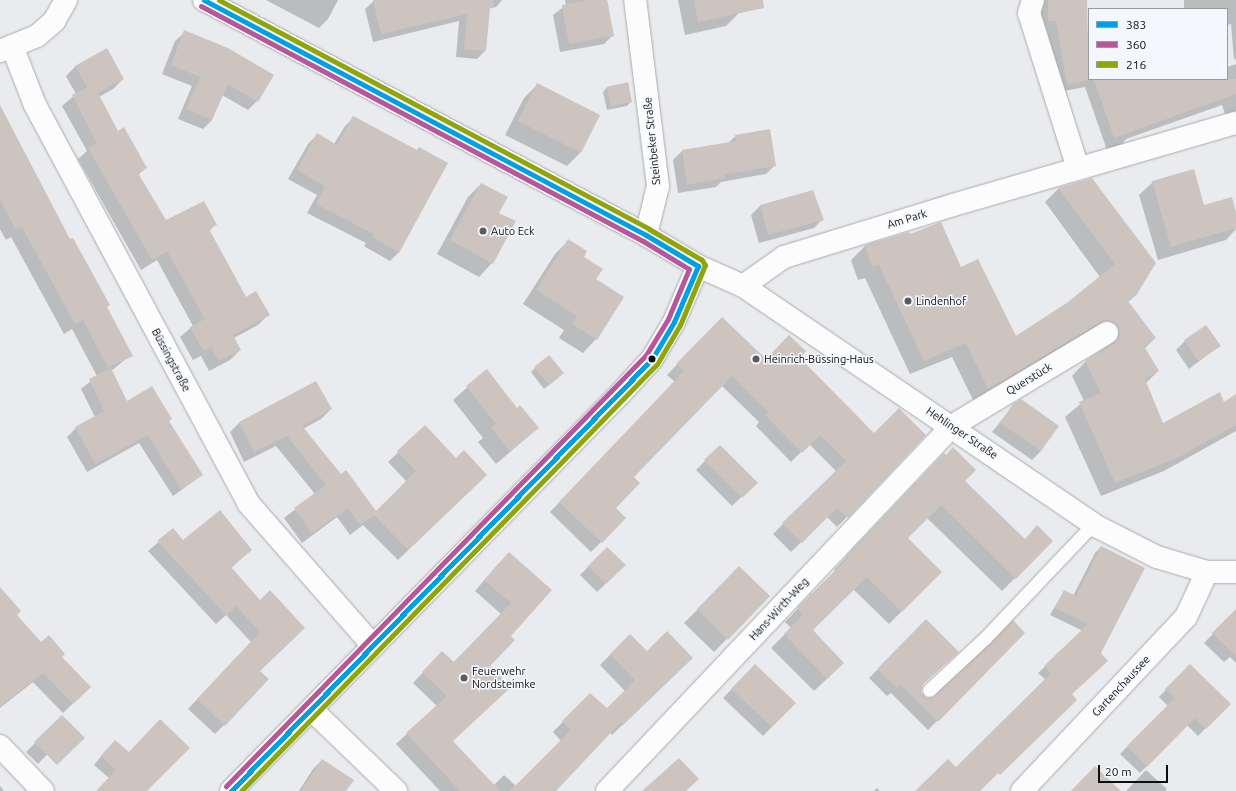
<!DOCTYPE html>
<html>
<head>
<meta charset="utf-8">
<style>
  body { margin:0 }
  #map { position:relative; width:1236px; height:791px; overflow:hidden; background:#e9ebee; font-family:Ubuntu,sans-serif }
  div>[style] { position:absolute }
  .shadow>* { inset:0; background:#0003 }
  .building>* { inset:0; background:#cdc4c0 }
  .roads { filter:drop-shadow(0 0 1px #a9abad) drop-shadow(0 0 1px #a9abad) }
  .lane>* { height:13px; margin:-6.5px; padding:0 6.5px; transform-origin:6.5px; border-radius:6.5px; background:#fcfcfc }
  .street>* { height:22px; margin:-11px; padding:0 11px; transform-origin:11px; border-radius:11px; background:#fcfcfc }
  .secondary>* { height:22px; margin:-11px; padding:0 11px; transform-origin:11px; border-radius:11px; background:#fcfcfc }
  .bus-1>* { height:5px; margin:-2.5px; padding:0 2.5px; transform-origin:2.5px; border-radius:2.5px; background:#00a0e3 }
  .bus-2>* { height:5px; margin:-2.5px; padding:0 2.5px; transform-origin:2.5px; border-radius:2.5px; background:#b6579b }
  .bus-3>* { height:5px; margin:-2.5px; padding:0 2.5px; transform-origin:2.5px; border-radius:2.5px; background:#8fa50a }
  .dots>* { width:11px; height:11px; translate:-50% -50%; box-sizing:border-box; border:2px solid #f4f7fd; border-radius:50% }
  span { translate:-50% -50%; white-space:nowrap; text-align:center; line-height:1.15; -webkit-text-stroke:3px #f4f7fd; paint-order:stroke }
  .street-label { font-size:11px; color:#0e0f11 }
  .poi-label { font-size:11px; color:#0e0f11 }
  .left { translate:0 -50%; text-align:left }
  .legend { position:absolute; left:1088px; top:8px; width:140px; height:72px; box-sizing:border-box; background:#f4f7fd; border:1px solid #989a9f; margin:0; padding:5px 7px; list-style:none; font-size:12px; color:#0e0f11 }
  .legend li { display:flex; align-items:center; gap:8px; height:20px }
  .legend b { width:20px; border:1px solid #989a9f }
  .scale { position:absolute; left:1098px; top:765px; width:70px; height:18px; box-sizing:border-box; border:2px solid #0e0f11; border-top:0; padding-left:5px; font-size:12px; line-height:14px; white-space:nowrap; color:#0e0f11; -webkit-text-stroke:3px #f4f7fd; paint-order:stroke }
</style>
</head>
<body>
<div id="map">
  <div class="shadow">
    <div style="clip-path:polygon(266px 0,338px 0,328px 19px,319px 28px)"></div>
    <div style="clip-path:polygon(375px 0,502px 0,496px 7px,488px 9px,485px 51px,477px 59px,456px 57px,459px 21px,373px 42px,365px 9px)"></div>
    <div style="clip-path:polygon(565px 0,607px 0,613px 35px,604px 44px,560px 52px,553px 15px,566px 5px)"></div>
    <div style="clip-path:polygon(678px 0,736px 0,739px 13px,726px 26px,685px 35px)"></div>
    <div style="clip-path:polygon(1039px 0,1086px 0,1089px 79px,1227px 79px,1227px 67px,1236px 64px,1236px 111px,1225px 114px,1222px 105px,1126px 139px,1117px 150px,1108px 153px,1085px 87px,1059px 92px,1047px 30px,1039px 30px)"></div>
    <div style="clip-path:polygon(1184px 0,1236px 0,1236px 59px,1234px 60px,1231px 24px,1227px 25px,1227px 9px,1184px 9px)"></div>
    <div style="clip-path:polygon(185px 32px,257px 101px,248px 110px,222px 95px,212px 120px,203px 129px,178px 119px,192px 86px,162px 74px,175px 41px)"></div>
    <div style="clip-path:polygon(76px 66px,123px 79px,113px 89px,99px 97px,118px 132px,146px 168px,138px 175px,165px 222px,215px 225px,209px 231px,246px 298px,268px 315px,258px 325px,234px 338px,240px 350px,230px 360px,209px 371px,201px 356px,193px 360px,180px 337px,193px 326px,157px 260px,141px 270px,78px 159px,87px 151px,62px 106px,76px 94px,66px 76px)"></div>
    <div style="clip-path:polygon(628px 83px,631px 102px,627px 106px,607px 110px,603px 92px,607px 87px)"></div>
    <div style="clip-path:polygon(537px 85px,580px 153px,567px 166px,505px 135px,524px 98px)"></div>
    <div style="clip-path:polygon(0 114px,131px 355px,111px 371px,127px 402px,168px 422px,202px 475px,173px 496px,139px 443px,87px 472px,67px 437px,76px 428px,95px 417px,81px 389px,97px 376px,72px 329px,64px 334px,11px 237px,6px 240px,0 229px)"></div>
    <div style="clip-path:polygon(354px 117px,416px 151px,399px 252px,390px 261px,364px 246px,366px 243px,307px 213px,317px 195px,288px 179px,308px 144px,317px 135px,334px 144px,345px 126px)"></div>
    <div style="clip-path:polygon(736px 136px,775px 165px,766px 174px,721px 182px,716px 187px,678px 193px,673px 160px,682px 151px,728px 143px)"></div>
    <div style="clip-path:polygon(1092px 179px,1137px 294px,1128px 302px,1155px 338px,1144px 349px,1158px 371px,1145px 384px,1162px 425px,1224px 403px,1236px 395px,1236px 431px,1164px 471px,1101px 496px,1065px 417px,1084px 401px,1072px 376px,1085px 362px,1106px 349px,1099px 336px,974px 402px,952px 357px,910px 374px,865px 278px,858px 280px,851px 260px,865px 246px,908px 233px,961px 268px,1015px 337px,1068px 303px,1100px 277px,1045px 202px,1059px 188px)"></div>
    <div style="clip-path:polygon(1153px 182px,1204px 207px,1236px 216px,1236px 229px,1226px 240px,1158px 260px,1139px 195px)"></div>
    <div style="clip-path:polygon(481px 184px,498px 213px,492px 263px,479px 277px,437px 254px,468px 197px)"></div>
    <div style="clip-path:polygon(760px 206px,823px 219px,814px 228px,759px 243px,751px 215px)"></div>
    <div style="clip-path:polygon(568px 241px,583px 258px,595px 279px,596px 339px,583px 353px,559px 338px,564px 330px,523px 304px,555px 254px)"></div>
    <div style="clip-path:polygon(712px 328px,766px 360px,798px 358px,874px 434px,925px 435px,837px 527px,827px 517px,791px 552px,773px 534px,836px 471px,809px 444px,791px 462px,756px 426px,759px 422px,721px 385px,632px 477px,615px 508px,625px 518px,591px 552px,550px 512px,675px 382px,667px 375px)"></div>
    <div style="clip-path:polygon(1185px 341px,1219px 346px,1189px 369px,1176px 350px)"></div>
    <div style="clip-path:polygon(535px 368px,558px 378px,544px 389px,531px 372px)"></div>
    <div style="clip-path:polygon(486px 371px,517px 409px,538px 428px,496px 464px,478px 442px,483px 438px,453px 400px)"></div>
    <div style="clip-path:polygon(1014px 405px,1041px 451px,1032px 460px,992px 432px)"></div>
    <div style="clip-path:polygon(331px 409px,321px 419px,303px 429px,340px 475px,375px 512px,407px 482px,388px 462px,425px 427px,476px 485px,398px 560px,363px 525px,350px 535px,337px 517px,302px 543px,284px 518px,315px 494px,276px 446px,244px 462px,230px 432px,240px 422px)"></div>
    <div style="clip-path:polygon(720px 446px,756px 483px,732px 506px,696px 470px)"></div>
    <div style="clip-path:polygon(931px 467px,964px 481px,1024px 540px,1052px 541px,1002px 591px,927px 518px,907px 538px,941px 572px,889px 624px,853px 589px,811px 630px,830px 676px,814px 691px,771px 648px,791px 628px,785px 622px,835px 571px,834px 570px)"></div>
    <div style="clip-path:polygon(173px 530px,182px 541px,251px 550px,231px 568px,260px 601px,270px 592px,258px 671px,224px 725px,215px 734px,188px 709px,251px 642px,226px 615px,216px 624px,148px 551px)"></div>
    <div style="clip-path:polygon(1101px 547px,1100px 653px,1071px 695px,1070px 706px,979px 791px,917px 791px,956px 768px,1046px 680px,1038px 673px,1083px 631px,1050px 615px,1064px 591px,1073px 596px,1095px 553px)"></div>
    <div style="clip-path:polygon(607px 548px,625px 565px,597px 592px,580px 575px)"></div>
    <div style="clip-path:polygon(499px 563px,551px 590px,510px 636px,488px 666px,452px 741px,493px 786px,504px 775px,516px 786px,561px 741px,553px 732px,590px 694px,607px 710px,625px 691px,600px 665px,630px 635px,647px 653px,681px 668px,612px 735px,610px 732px,554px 791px,440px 791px,396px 744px,437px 706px,413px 683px,432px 663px,453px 663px,501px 614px,475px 591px)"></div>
    <div style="clip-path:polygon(739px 568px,769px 596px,714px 652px,684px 623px)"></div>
    <div style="clip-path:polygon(0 600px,41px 643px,61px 657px,90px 687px,63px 713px,33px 682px,0 708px)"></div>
    <div style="clip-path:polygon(1236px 610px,1236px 663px,1230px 657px,1224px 662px,1204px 643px)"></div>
    <div style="clip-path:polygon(926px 621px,948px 661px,922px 685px,920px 692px,927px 699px,935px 697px,1024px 633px,928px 730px,891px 693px,887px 696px,869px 678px)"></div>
    <div style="clip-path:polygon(755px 665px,795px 703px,763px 736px,723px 698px)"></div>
    <div style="clip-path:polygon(1190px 665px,1229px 704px,1198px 736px,1187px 725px,1140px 773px,1120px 754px,1168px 706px,1159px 697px)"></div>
    <div style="clip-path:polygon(62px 716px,73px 727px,38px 764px,26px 752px)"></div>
    <div style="clip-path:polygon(107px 749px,146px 791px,97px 791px,109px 778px,94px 765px)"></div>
    <div style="clip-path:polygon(322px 760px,345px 791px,299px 791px,313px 769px)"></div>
    <div style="clip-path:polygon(1146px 770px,1167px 789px,1165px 791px,1126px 791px)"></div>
    <div style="clip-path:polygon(0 786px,4px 791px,0 791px)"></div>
    <div style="clip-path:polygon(877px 788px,880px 791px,874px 791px)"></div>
  </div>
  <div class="building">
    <div style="clip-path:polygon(373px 0,493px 0,494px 7px,490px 8px,486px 51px,464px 49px,467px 14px,381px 34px)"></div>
    <div style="clip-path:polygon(589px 0,607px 0,614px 36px,569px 44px,562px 5px)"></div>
    <div style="clip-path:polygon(694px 0,763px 0,764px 8px,698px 22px)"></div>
    <div style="clip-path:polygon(1048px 0,1087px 0,1089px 80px,1067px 84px,1056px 21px,1048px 21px)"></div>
    <div style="clip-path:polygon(184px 30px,228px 48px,274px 75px,258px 102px,228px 84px,212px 120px,186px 109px,200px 77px,171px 65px)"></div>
    <div style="clip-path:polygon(107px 48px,124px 79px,98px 93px,118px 131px,124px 127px,147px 168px,138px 173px,166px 220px,204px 201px,217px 225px,209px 229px,246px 297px,256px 291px,270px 315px,233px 335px,241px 350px,219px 361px,211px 347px,203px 351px,190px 327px,205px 319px,167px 251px,152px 260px,88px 148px,97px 143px,72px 95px,87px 87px,75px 66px)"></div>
    <div style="clip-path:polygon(1094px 79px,1236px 79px,1236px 94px,1114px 138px)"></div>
    <div style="clip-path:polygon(628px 82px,632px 102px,611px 106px,607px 87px)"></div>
    <div style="clip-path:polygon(537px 83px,600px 115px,581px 153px,518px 121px)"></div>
    <div style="clip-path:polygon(0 105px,70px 239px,73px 238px,110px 305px,107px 307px,133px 356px,108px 368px,83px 320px,75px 324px,22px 227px,16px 230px,0 200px)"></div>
    <div style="clip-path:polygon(353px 116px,417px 150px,419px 147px,448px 163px,399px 253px,372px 237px,374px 234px,316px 204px,325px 186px,297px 170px,317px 133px,337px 145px)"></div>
    <div style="clip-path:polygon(770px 129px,776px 166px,725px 174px,726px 178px,687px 185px,682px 150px,736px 141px,735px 135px)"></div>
    <div style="clip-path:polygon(1194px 169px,1204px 205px,1232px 197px,1236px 212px,1236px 228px,1171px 247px,1152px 181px)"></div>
    <div style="clip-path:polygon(1092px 178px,1156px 263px,1137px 294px,1128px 301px,1156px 338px,1144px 346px,1159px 371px,1145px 379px,1163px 423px,1220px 392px,1224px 402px,1236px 394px,1236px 425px,1179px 457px,1115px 483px,1079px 402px,1101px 393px,1085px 361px,1118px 339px,1119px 332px,1113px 322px,1101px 322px,988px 389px,966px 343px,924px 361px,879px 265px,872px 267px,865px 245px,909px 232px,910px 234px,941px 222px,961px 267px,978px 259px,1016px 336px,1068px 302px,1115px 264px,1058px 188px)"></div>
    <div style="clip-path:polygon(481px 183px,508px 197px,499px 213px,516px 221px,493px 264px,450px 240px)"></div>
    <div style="clip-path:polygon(813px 190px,824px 220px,768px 235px,760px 205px)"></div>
    <div style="clip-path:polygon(568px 239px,587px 251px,584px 257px,603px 269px,596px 279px,624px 297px,597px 340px,572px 324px,577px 316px,536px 290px)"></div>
    <div style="clip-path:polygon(722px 317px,766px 359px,789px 335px,806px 351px,800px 358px,874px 433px,899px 408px,926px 435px,848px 518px,837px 508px,802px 543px,782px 523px,846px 461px,820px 435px,802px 453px,765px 415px,768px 412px,732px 376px,634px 477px,640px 483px,616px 508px,626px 518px,602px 543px,559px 502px,684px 371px,676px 364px)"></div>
    <div style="clip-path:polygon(1206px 325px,1221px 346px,1198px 361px,1184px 340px)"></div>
    <div style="clip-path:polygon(549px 355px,564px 373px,549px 385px,534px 367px)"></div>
    <div style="clip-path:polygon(111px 368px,127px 401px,152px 386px,172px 419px,169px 421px,203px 475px,181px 489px,148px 435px,95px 464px,75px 427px,104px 411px,89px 379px)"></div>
    <div style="clip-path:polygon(487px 369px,517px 408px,520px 405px,539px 428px,510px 451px,491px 428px,496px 424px,466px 386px)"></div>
    <div style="clip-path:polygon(316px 381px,332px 409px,302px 426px,341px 474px,346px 470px,376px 511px,416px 471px,397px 451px,425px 425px,456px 458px,464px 450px,487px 475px,408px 550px,374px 515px,360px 525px,348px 508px,312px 533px,294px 508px,326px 485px,287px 436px,254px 452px,239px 422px)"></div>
    <div style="clip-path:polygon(1021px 399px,1059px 426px,1041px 451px,1000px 423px,1013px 404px)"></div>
    <div style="clip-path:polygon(720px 445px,758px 483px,742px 498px,704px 460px)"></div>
    <div style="clip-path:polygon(953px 447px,976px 470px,965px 481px,1025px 539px,1037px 525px,1053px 541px,1016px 579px,941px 505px,908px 538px,942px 572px,902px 612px,867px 577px,813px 630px,844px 663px,827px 679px,784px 634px,803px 615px,797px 608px,848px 558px,846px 556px,944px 453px,946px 455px)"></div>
    <div style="clip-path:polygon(220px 510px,252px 550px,231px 567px,260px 600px,270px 590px,305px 628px,260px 671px,269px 679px,225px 726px,197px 699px,260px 632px,236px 606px,226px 615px,157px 541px,173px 528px,183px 540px)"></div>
    <div style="clip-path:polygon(1101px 546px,1145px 568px,1101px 653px,1108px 661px,1072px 694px,1077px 700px,1000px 775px,998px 773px,980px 791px,915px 791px,948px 759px,956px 767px,1051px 673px,1044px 666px,1088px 624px,1055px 608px,1064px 590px,1076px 596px)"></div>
    <div style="clip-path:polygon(607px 547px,626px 565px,606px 584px,588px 566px)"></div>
    <div style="clip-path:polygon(509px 552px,552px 590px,511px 636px,515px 640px,490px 666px,511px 687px,453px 741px,500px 791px,460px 791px,406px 733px,447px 696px,422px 672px,442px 651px,454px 662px,511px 603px,484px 580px)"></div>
    <div style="clip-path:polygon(739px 566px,770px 596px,728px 640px,697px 609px)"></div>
    <div style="clip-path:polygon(0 587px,21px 611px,17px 615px,41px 642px,49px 635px,65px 654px,62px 657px,91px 687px,73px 704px,43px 673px,0 707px)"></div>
    <div style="clip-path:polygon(1236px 609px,1236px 656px,1212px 633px)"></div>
    <div style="clip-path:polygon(926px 619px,959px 652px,923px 684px,921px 692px,927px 698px,934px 696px,1013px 620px,1025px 633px,938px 722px,900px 684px,897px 688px,877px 669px)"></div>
    <div style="clip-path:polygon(667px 631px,693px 658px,623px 725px,621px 722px,556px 791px,510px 791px,571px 730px,562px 721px,590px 693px,607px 708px,635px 680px,610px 654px,630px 634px,647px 651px)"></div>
    <div style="clip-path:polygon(755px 664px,796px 703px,772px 727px,731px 689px)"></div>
    <div style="clip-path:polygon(1190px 664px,1231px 704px,1206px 729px,1195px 718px,1147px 767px,1127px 746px,1175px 698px,1165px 689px)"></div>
    <div style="clip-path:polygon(62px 715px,85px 738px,57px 765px,34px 742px)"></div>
    <div style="clip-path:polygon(160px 719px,190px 748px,147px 791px,96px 791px,116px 770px,101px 756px,115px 740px,129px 752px)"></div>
    <div style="clip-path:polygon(679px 758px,699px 779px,686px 791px,642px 791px)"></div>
    <div style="clip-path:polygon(322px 759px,354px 780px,346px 791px,301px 791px)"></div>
    <div style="clip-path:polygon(1095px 766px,1121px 791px,1071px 791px)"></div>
  </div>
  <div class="roads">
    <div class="lane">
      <div style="left:929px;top:690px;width:76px;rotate:-42.9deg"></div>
      <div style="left:985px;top:638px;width:157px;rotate:-46.5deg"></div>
    </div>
    <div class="street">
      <div style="left:204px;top:0;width:501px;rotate:28deg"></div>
      <div style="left:1033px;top:0;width:14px;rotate:107deg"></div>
      <div style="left:1029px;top:13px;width:163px;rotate:72.5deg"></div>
      <div style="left:12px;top:46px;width:63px;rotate:68.7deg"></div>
      <div style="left:35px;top:105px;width:451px;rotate:61.8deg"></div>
      <div style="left:248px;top:503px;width:190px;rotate:48.8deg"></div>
      <div style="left:0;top:51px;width:40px;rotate:-22deg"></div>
      <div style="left:37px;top:36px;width:23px;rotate:-41deg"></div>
      <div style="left:54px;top:21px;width:24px;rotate:-60deg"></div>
      <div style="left:698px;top:266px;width:49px;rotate:24deg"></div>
      <div style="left:743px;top:286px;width:429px;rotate:34.2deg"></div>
      <div style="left:1098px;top:527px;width:66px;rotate:27deg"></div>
      <div style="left:1157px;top:557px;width:52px;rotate:16.7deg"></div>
      <div style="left:1207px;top:572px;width:29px"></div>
      <div style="left:743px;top:286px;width:50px;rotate:-35.3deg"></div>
      <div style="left:784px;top:257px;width:177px;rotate:-17.1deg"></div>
      <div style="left:953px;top:205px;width:295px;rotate:-16.2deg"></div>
      <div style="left:312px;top:710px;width:117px;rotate:44deg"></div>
      <div style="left:0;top:746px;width:62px;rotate:46.3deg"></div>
      <div style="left:607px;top:791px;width:502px;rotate:-46.61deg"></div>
      <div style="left:952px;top:426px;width:181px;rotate:-31deg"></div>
      <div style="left:1022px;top:791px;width:239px;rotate:-46.7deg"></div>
      <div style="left:1186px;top:617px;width:50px;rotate:-65deg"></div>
    </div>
    <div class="secondary">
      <div style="left:231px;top:791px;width:557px;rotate:-45.58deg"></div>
      <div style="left:621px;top:393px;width:46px;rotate:-47.6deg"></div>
      <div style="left:652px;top:359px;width:43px;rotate:-59.3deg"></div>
      <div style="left:674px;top:322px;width:61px;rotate:-66.8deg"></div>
      <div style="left:698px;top:266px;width:61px;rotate:-149.2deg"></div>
      <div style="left:646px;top:235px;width:50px;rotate:-76.2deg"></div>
      <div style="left:658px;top:186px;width:187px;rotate:-97deg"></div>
    </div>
  </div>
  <div class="bus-1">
    <div style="left:204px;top:0;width:501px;rotate:28deg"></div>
    <div style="left:646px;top:235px;width:61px;rotate:30.8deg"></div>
    <div style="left:698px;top:266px;width:61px;rotate:113.2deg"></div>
    <div style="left:674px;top:322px;width:43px;rotate:120.7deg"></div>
    <div style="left:652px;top:359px;width:603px;rotate:134.26deg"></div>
  </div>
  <div class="bus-2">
    <div style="left:201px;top:6px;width:501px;rotate:28deg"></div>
    <div style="left:643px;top:241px;width:54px;rotate:31.3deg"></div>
    <div style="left:689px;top:269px;width:54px;rotate:112.8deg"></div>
    <div style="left:668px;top:319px;width:42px;rotate:121.4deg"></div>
    <div style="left:646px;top:355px;width:602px;rotate:134.26deg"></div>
  </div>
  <div class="bus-3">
    <div style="left:219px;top:0;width:487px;rotate:28deg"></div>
    <div style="left:649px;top:229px;width:61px;rotate:30.3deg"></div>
    <div style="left:702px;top:260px;width:6px;rotate:59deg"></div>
    <div style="left:705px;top:265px;width:65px;rotate:112.6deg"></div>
    <div style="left:680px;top:325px;width:45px;rotate:120.5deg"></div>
    <div style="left:657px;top:364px;width:596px;rotate:134.25deg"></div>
  </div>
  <div class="dots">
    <div style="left:483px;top:231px;background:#5b5c5e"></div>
    <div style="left:908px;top:301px;background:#5b5c5e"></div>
    <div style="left:652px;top:359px;background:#0e0f11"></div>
    <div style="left:756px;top:359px;background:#5b5c5e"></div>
    <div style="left:464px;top:678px;background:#5b5c5e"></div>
  </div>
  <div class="street-label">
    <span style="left:652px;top:141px;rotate:-96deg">Steinbeker Straße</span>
    <span style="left:907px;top:219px;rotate:-17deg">Am Park</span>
    <span style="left:171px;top:360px;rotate:62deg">Büssingstraße</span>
    <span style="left:1029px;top:379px;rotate:-31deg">Querstück</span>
    <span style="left:962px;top:433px;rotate:34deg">Hehlinger Straße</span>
    <span style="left:779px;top:609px;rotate:-47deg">Hans-Wirth-Weg</span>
    <span style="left:1121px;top:686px;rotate:-47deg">Gartenchaussee</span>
  </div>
  <div class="poi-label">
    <span class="left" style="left:491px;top:231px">Auto Eck</span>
    <span class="left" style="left:916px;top:301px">Lindenhof</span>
    <span class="left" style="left:764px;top:359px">Heinrich-Büssing-Haus</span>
    <span class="left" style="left:472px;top:678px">Feuerwehr<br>Nordsteimke</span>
  </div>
  <ul class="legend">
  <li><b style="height:5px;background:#00a0e3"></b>383</li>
  <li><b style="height:5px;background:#b6579b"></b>360</li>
  <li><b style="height:5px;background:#8fa50a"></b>216</li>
  </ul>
  <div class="scale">20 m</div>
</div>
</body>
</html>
